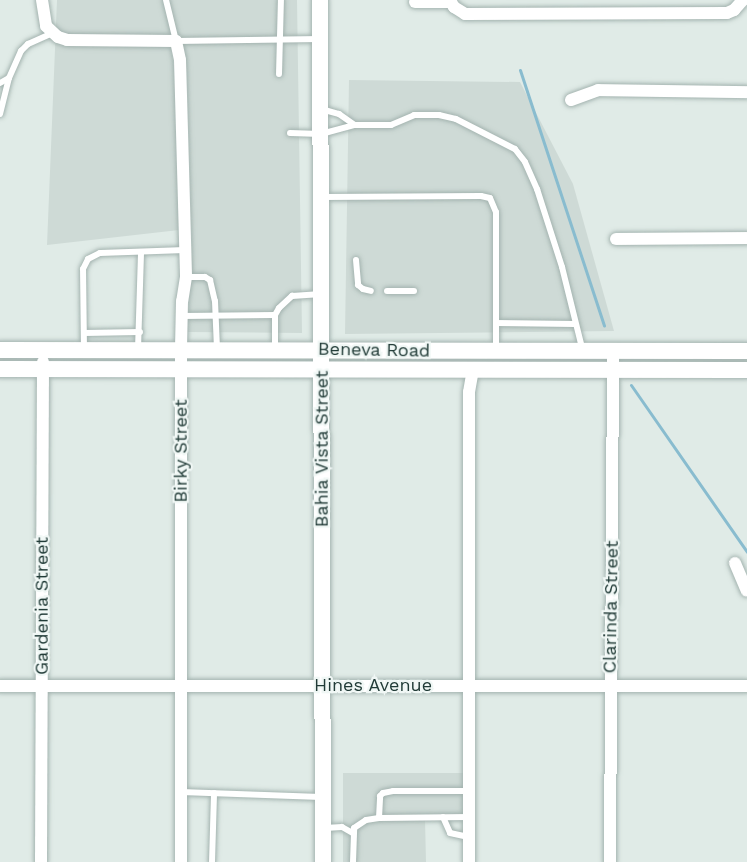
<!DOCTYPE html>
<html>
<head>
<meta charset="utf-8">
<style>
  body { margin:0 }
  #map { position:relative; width:747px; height:862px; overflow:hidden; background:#e0ebe7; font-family:"Work Sans",sans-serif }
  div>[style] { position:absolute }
  .built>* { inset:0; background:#cedad6 }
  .stream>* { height:3px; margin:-1.5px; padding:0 1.5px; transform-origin:1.5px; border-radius:1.5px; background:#89bccf }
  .roads { filter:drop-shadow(0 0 2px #a3b3af) drop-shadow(0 0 2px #a3b3af) }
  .lane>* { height:6px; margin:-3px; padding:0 3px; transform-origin:3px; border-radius:3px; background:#fff }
  .street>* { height:12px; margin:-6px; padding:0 6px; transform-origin:6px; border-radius:6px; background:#fff }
  .secondary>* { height:16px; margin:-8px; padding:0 8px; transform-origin:8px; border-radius:8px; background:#fff }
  span { translate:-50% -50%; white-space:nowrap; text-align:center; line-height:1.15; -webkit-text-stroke:4.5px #f0f7f5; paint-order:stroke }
  .street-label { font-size:18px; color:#213b37 }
</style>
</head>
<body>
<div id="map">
  <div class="built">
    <div style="clip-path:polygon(57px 0,297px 0,302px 333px,187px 332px,192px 250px,187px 73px,181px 35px,169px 37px,175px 74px,179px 230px,47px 245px)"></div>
    <div style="clip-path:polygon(349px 80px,520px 82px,573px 184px,614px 331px,345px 334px)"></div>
    <div style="clip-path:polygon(343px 773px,464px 773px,464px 817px,425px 819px,426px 862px,343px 862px)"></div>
  </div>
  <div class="stream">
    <div style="left:520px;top:70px;width:269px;rotate:71.8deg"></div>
    <div style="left:631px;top:385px;width:203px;rotate:55.2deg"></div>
  </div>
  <div class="roads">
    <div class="lane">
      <div style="left:166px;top:0;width:42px;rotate:76.3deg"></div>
      <div style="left:176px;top:41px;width:144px;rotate:-0.8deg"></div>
      <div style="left:279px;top:74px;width:74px;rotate:-88.5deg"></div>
      <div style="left:0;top:83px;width:10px;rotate:-29deg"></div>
      <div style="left:321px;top:109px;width:19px;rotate:16deg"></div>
      <div style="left:339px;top:114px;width:19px;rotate:35deg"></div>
      <div style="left:0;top:114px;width:37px;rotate:-76deg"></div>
      <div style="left:9px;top:78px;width:30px;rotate:-66deg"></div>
      <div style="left:21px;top:51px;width:10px;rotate:-45deg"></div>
      <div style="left:28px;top:44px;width:27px;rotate:-24deg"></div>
      <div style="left:290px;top:133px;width:31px;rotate:2deg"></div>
      <div style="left:321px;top:134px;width:35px;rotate:-15deg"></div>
      <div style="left:355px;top:125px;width:36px"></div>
      <div style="left:391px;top:125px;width:25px;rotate:-23deg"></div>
      <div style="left:414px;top:115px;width:25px"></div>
      <div style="left:439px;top:115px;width:17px;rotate:13deg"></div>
      <div style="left:456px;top:119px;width:66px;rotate:27deg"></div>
      <div style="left:515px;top:149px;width:16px;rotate:52deg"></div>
      <div style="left:525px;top:162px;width:30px;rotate:66deg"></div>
      <div style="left:537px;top:189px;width:82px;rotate:72.2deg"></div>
      <div style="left:562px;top:267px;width:83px;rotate:76.1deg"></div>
      <div style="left:323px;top:197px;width:158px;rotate:-0.4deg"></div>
      <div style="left:481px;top:196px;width:9px;rotate:13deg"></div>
      <div style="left:490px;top:198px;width:15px;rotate:67deg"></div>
      <div style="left:496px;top:212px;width:136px;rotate:90deg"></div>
      <div style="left:356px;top:260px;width:25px;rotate:85deg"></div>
      <div style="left:358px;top:285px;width:6px;rotate:39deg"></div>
      <div style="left:363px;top:289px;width:8px;rotate:14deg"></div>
      <div style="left:186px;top:277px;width:19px"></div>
      <div style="left:205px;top:277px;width:6px;rotate:31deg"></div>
      <div style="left:210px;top:280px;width:22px;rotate:77deg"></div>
      <div style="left:215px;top:301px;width:48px;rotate:87.6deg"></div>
      <div style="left:387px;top:291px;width:27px"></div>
      <div style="left:182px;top:316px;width:93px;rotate:-0.6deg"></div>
      <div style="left:496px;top:323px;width:79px;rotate:0.7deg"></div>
      <div style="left:84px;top:333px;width:56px;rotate:-1deg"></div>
      <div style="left:84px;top:349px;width:80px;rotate:-90.7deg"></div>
      <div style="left:83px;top:269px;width:11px;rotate:-63deg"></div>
      <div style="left:88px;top:259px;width:13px;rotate:-27deg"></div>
      <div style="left:100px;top:253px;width:85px;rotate:-2deg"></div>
      <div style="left:138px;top:349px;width:97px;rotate:-88.2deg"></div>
      <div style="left:275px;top:349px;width:34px;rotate:-90deg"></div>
      <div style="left:275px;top:315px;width:8px;rotate:-60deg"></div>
      <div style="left:279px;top:308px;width:18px;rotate:-43deg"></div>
      <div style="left:292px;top:296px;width:29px;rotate:-4deg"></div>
      <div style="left:181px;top:792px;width:140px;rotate:2deg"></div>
      <div style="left:443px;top:817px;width:17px;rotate:66deg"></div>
      <div style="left:450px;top:833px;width:19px;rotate:12deg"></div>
      <div style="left:379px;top:818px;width:90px;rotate:-0.6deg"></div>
      <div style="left:325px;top:828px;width:17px;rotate:-3deg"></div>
      <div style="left:342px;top:827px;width:13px;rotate:29deg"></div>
      <div style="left:212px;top:862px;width:69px;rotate:-88.3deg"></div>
      <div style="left:353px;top:862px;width:34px;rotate:-88deg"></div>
      <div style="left:354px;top:828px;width:14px;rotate:-34deg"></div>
      <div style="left:366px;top:820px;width:13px;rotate:-9deg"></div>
      <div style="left:379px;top:818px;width:22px;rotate:-87deg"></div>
      <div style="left:380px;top:796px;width:4px;rotate:-45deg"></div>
      <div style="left:383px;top:793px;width:10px;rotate:-11deg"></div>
      <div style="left:393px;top:791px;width:77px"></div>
    </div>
    <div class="street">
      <div style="left:42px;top:0;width:26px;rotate:81deg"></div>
      <div style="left:46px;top:26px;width:16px;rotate:43deg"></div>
      <div style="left:58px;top:37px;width:9px;rotate:18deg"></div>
      <div style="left:67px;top:40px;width:109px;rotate:0.5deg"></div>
      <div style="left:176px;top:41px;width:19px;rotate:78deg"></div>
      <div style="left:180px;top:60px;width:217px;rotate:88.4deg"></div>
      <div style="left:186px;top:277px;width:24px;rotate:99deg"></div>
      <div style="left:182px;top:301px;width:49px;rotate:91.2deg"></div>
      <div style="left:181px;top:350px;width:512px;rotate:90deg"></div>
      <div style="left:415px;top:2px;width:36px"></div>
      <div style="left:451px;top:2px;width:6px;rotate:59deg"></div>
      <div style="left:454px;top:7px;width:13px;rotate:32deg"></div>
      <div style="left:465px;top:14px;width:262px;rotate:-0.2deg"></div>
      <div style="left:727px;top:13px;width:8px;rotate:-23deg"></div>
      <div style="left:734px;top:10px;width:13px;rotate:-48deg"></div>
      <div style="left:571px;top:100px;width:29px;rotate:-20deg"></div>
      <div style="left:598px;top:90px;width:149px;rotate:0.8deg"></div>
      <div style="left:616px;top:239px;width:131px;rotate:-0.4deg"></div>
      <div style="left:735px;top:563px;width:30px;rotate:67deg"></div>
      <div style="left:0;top:686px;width:747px"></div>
      <div style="left:41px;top:862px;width:500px;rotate:-89.77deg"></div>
      <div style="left:469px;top:862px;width:470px;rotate:-90deg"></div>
      <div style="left:469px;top:392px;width:22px;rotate:-80deg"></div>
      <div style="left:610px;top:862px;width:510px;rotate:-89.66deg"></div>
    </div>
    <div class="secondary">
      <div style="left:320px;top:0;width:862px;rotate:89.8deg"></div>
      <div style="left:0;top:350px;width:747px;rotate:0.08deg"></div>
      <div style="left:0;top:369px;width:747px;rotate:0.08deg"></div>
    </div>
  </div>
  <div class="street-label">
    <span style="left:374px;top:350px;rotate:1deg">Beneva Road</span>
    <span style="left:322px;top:449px;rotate:-90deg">Bahia Vista Street</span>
    <span style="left:181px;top:451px;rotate:-90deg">Birky Street</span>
    <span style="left:42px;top:606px;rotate:-90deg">Gardenia Street</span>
    <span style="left:611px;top:607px;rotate:-89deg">Clarinda Street</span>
    <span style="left:373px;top:685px">Hines Avenue</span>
  </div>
</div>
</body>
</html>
